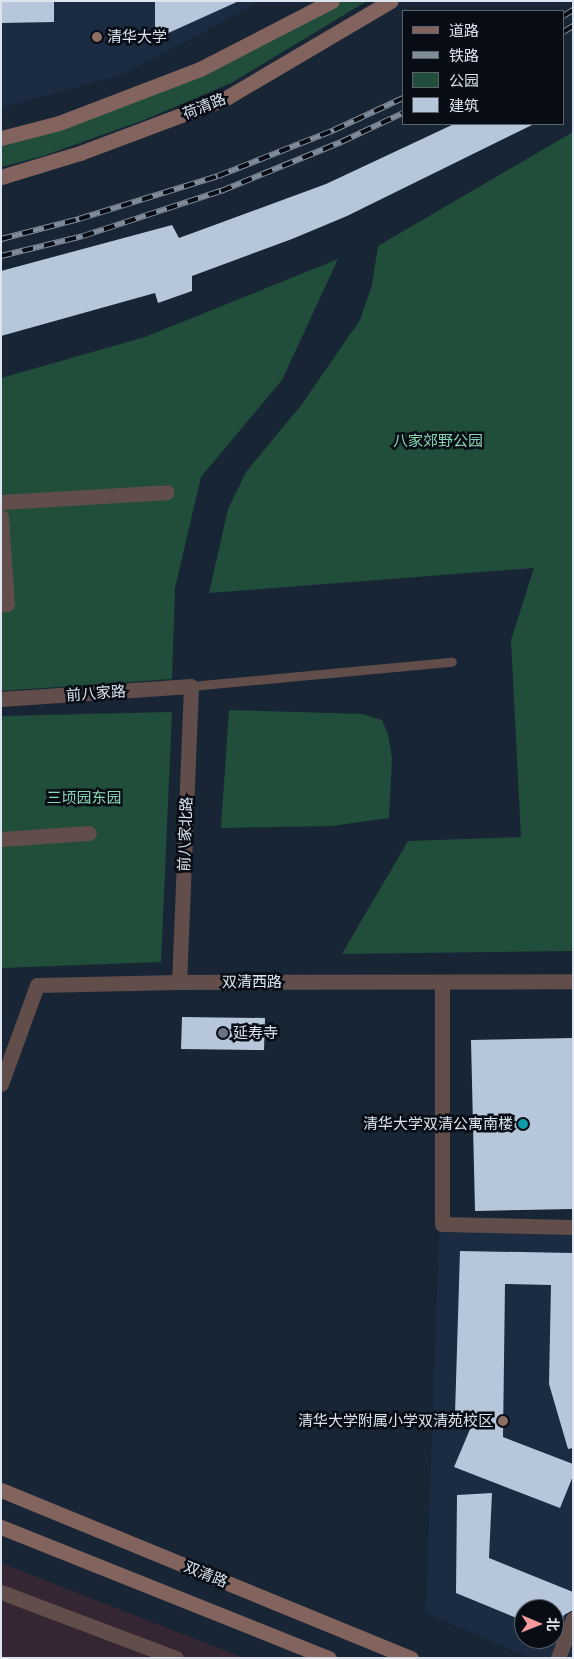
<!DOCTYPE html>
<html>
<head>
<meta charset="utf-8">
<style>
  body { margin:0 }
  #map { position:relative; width:574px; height:1659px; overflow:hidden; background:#182535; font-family:"Noto Sans","Noto Sans SC",sans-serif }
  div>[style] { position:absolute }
  .commercial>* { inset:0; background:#342632 }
  .built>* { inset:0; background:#1b2c42 }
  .green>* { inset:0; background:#204e3a }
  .building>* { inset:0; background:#b6c7dc }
  .service>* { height:9px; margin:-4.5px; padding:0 4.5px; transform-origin:4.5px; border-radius:4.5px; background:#614d49 }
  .minor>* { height:15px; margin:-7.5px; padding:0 7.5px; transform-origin:7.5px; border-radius:7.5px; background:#614d49 }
  .tertiary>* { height:15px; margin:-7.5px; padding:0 7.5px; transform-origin:7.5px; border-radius:7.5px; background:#614d49 }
  .secondary>* { height:15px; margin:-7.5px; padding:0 7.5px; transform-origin:7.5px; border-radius:7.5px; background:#83635e }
  .rail>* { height:5.5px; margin-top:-2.75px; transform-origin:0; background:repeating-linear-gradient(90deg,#080d15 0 11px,#818c99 0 22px); box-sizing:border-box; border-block:1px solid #818c99 }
  .dots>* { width:14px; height:14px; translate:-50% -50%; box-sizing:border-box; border:2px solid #080d15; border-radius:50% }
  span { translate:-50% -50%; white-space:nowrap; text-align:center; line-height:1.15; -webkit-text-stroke:5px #080d15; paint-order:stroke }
  .poi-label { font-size:15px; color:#dbe4ef }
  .left { translate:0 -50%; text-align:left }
  .right { translate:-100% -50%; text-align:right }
  .street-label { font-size:15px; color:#dbe4ef }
  .park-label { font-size:15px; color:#8cd9b4 }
  .frame { position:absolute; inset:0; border:2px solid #dbe4ef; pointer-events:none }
  .legend { position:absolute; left:402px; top:10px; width:162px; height:115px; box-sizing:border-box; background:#080d15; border:1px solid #5c636c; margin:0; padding:6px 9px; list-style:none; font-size:15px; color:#dbe4ef }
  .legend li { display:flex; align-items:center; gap:10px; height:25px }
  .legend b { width:25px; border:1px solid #5c636c }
  .north { position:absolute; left:514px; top:1599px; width:50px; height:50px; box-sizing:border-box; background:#080d15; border:1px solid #5c636c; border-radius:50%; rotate:91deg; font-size:14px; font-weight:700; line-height:20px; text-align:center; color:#dbe4ef }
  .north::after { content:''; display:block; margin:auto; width:18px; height:22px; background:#f59b9e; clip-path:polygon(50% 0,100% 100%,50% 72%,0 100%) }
</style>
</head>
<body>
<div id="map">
  <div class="commercial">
    <div style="clip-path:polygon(1px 1563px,244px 1658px,1px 1658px)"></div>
  </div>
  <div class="built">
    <div style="clip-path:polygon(1px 1px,261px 1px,124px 74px,1px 108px)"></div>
    <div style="clip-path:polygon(evenodd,573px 1230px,573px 1658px,531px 1658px,426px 1613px,439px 1233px,573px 1230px,524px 1609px,554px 1609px,554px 1639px,524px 1639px,524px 1609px)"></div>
  </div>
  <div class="green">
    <div style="clip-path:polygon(337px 1px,367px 1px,231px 83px,144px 120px,43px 156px,1px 167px,1px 143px,57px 127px)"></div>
    <div style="clip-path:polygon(573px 132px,573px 951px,342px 954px,408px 841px,521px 837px,511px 640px,534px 568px,209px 593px,228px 509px,246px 472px,302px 404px,360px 320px,372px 285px,378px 246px)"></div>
    <div style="clip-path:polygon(338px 259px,282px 380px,201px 477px,175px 588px,172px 679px,1px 691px,1px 378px,145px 337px)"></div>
    <div style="clip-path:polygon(229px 710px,362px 714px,382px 720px,388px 734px,392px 758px,389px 818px,331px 826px,221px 828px)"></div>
    <div style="clip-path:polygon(172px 712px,161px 962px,1px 968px,1px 716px)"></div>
  </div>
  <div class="building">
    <div style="clip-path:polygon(1px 1px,54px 1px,54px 22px,1px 23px)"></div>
    <div style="clip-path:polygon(155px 1px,239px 1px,155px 39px)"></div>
    <div style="clip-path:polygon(454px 124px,534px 124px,347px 216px,292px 239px,192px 276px,192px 291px,158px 303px,155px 293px,1px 336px,1px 271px,172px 225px,179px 238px,326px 184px)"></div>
    <div style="clip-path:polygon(182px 1017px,265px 1018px,264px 1050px,181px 1049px)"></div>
    <div style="clip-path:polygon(573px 1038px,573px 1209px,475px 1211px,471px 1040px)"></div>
    <div style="clip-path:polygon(460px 1251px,573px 1253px,573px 1448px,568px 1449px,549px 1384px,551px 1285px,505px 1284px,503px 1437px,573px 1464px,573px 1476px,560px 1508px,454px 1467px,476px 1415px,455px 1414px)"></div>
    <div style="clip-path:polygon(492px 1493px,489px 1558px,573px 1592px,573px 1610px,564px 1615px,557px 1634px,554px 1633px,554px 1609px,524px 1609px,524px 1621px,456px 1593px,457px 1495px)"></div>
  </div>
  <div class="service">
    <div style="left:191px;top:686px;width:262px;rotate:-5.3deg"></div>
  </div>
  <div class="minor">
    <div style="left:1px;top:502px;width:166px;rotate:-3.4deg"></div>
    <div style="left:1px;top:517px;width:87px;rotate:86.1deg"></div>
    <div style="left:7px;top:604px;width:6px;rotate:180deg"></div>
    <div style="left:1px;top:699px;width:190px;rotate:-3.9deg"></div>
    <div style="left:191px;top:686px;width:296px;rotate:92.3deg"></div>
    <div style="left:1px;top:839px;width:88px;rotate:-3.9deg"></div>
    <div style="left:442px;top:983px;width:241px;rotate:90deg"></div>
    <div style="left:442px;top:1224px;width:131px;rotate:1.3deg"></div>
    <div style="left:1px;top:1592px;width:187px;rotate:20.7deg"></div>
    <div style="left:558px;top:1658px;width:42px;rotate:-69deg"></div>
  </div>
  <div class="tertiary">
    <div style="left:1px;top:1084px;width:105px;rotate:-70deg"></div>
    <div style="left:37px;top:985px;width:142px;rotate:-1.2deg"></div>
    <div style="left:179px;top:982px;width:394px;rotate:-0.1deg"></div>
  </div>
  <div class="secondary">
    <div style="left:1px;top:138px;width:60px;rotate:-14.5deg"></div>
    <div style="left:59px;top:123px;width:151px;rotate:-21deg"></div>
    <div style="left:200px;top:69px;width:148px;rotate:-27.3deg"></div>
    <div style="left:1px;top:177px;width:83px;rotate:-16.9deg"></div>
    <div style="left:80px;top:153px;width:156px;rotate:-20.6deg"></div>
    <div style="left:226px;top:98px;width:191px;rotate:-30.5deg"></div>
    <div style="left:1px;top:1490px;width:443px;rotate:22.3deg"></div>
    <div style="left:1px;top:1527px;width:353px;rotate:21.8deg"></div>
  </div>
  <div class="rail">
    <div style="left:563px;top:16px;width:12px;rotate:-31deg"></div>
    <div style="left:563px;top:32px;width:12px;rotate:-31deg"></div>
    <div style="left:1px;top:239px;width:81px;rotate:-14.4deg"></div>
    <div style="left:79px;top:219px;width:145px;rotate:-17.2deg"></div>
    <div style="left:218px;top:176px;width:125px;rotate:-21.6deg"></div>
    <div style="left:334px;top:130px;width:76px;rotate:-24.9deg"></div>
    <div style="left:1px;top:256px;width:84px;rotate:-13.7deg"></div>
    <div style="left:83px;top:236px;width:145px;rotate:-18.1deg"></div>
    <div style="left:221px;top:191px;width:130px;rotate:-22.2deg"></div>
    <div style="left:341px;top:142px;width:68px;rotate:-25.1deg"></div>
  </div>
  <div class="dots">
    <div style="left:97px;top:37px;background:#8d6e63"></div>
    <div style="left:223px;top:1033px;background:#6b7280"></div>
    <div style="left:523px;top:1124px;background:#0f9aa8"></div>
    <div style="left:503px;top:1421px;background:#8d6e63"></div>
  </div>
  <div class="poi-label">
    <span class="left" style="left:107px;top:37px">清华大学</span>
    <span class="left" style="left:233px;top:1033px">延寿寺</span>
    <span class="right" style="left:513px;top:1124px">清华大学双清公寓南楼</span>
    <span class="right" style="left:493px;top:1421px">清华大学附属小学双清苑校区</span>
  </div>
  <div class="street-label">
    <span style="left:204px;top:106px;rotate:-22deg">荷清路</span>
    <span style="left:96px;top:693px;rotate:-4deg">前八家路</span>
    <span style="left:185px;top:834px;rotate:-88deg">前八家北路</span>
    <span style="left:252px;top:982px">双清西路</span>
    <span style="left:206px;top:1574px;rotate:22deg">双清路</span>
  </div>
  <div class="park-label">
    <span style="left:438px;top:441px">八家郊野公园</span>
    <span style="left:84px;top:798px">三顷园东园</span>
  </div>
  <div class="frame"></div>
  <ul class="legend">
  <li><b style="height:6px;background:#83635e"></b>道路</li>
  <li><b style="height:6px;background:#818c99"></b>铁路</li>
  <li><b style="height:14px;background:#204e3a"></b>公园</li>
  <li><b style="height:14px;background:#b6c7dc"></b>建筑</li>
  </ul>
  <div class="north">北</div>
</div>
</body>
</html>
